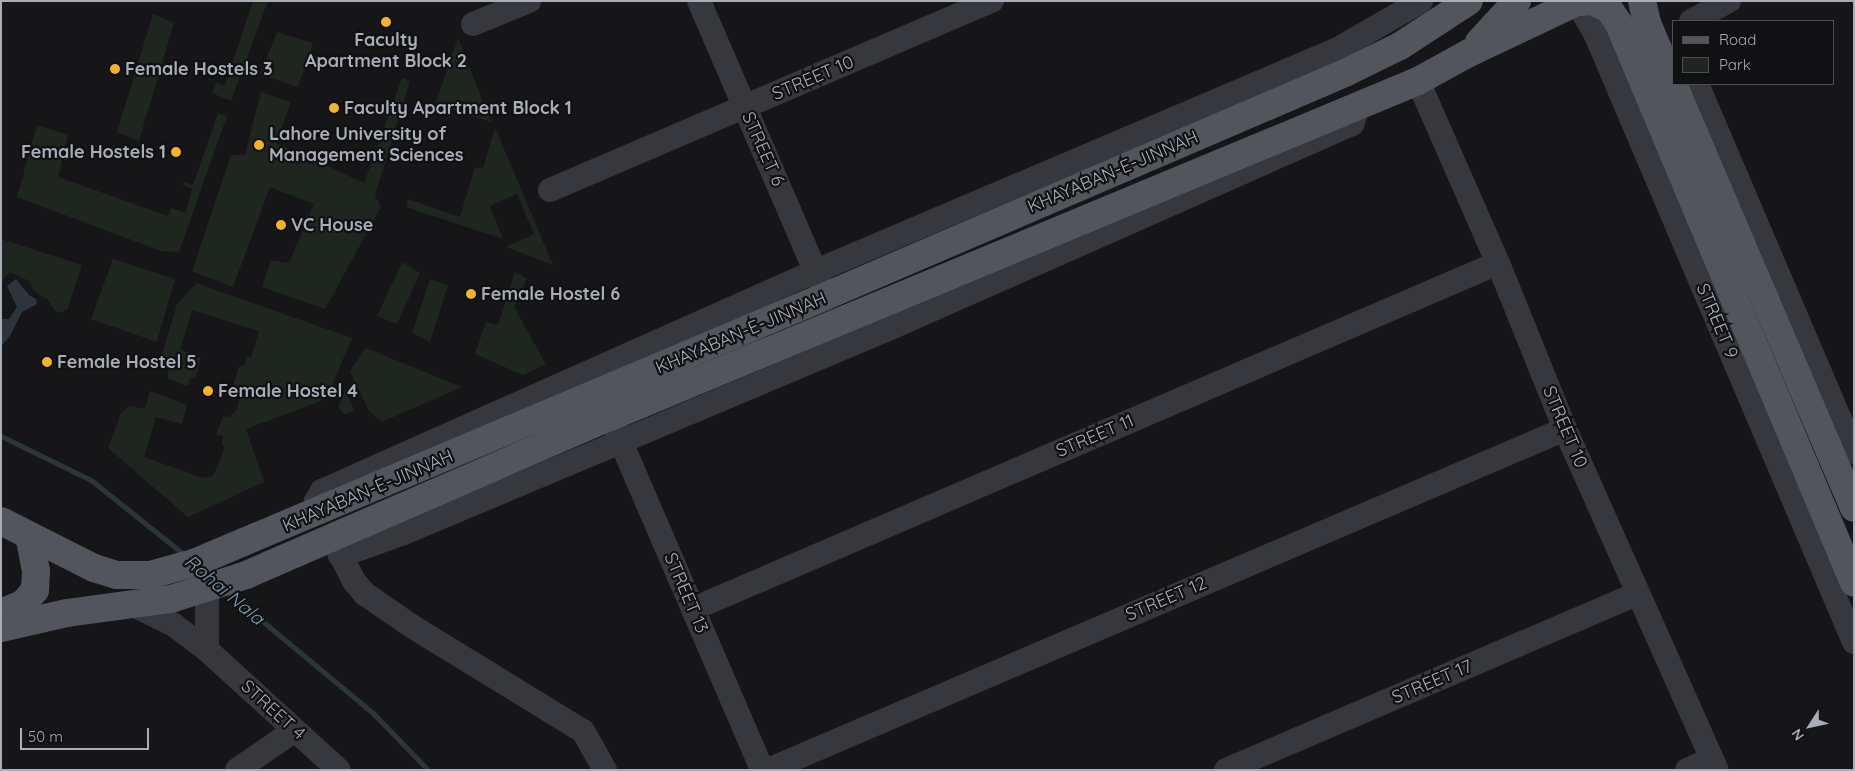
<!DOCTYPE html>
<html>
<head>
<meta charset="utf-8">
<style>
  body { margin:0 }
  #map { position:relative; width:1855px; height:771px; overflow:hidden; background:#161618; font-family:Quicksand,sans-serif }
  div>[style] { position:absolute }
  .green>* { inset:0; background:#1e261f }
  .water>* { inset:0; background:#2c353c }
  .stream>* { height:5px; margin:-2.5px; padding:0 2.5px; transform-origin:2.5px; border-radius:2.5px; background:#2c353c }
  .minor>* { height:24px; margin:-12px; padding:0 12px; transform-origin:12px; border-radius:12px; background:#37383d }
  .major>* { height:28px; margin:-14px; padding:0 14px; transform-origin:14px; border-radius:14px; background:#53555c }
  .dots>* { width:14px; height:14px; translate:-50% -50%; box-sizing:border-box; border:2px solid #111113; border-radius:50% }
  span { translate:-50% -50%; white-space:nowrap; text-align:center; line-height:1.15; -webkit-text-stroke:4.5px #111113; paint-order:stroke }
  .poi-label { font-size:18px; color:#a8adb8; font-weight:700 }
  .left { translate:0 -50%; text-align:left }
  .right { translate:-100% -50%; text-align:right }
  .street-label { font-size:18px; color:#a8adb8 }
  .water-label { font-size:19px; color:#7f9bb3; font-style:italic }
  .frame { position:absolute; inset:0; border:2px solid #a8adb8; pointer-events:none }
  .legend { position:absolute; left:1672px; top:20px; width:162px; height:65px; box-sizing:border-box; background:#111113; border:1px solid #4d4f55; margin:0; padding:6px 9px; list-style:none; font-size:15px; color:#a8adb8 }
  .legend li { display:flex; align-items:center; gap:10px; height:25px }
  .legend b { width:25px; border:1px solid #4d4f55 }
  .north { position:absolute; left:1785px; top:701px; width:50px; height:50px; -webkit-text-stroke:4px #111113; paint-order:stroke; rotate:235deg; font-size:14px; font-weight:700; line-height:20px; text-align:center; color:#a8adb8 }
  .north::after { content:''; display:block; margin:auto; width:18px; height:22px; background:#a8adb8; clip-path:polygon(50% 0,100% 100%,50% 72%,0 100%) }
  .scale { position:absolute; left:20px; top:728px; width:129px; height:22px; box-sizing:border-box; border:2px solid #a8adb8; border-top:0; padding-left:6px; font-size:15px; line-height:18px; white-space:nowrap; color:#a8adb8; -webkit-text-stroke:4px #111113; paint-order:stroke }
</style>
</head>
<body>
<div id="map">
  <div class="green">
    <div style="clip-path:polygon(253px 1px,268px 1px,231px 101px,212px 93px,217px 82px,225px 86px)"></div>
    <div style="clip-path:polygon(153px 14px,174px 23px,139px 141px,117px 132px)"></div>
    <div style="clip-path:polygon(277px 32px,313px 43px,298px 87px,260px 74px)"></div>
    <div style="clip-path:polygon(458px 38px,491px 122px,435px 105px)"></div>
    <div style="clip-path:polygon(402px 78px,410px 81px,375px 195px,381px 207px,325px 309px,262px 287px,271px 260px,289px 263px,314px 204px,270px 187px,233px 287px,192px 271px,231px 155px,245px 155px,261px 92px,291px 102px,276px 143px,364px 183px)"></div>
    <div style="clip-path:polygon(218px 113px,227px 116px,179px 252px,161px 251px,17px 197px,37px 125px,68px 135px,58px 177px,168px 216px,171px 208px,185px 213px,192px 189px,182px 185px,184px 182px,193px 185px)"></div>
    <div style="clip-path:polygon(495px 127px,553px 265px,506px 247px,534px 234px,517px 194px,490px 206px,503px 239px,406px 207px,408px 199px,460px 217px,475px 167px,483px 169px)"></div>
    <div style="clip-path:polygon(1px 239px,82px 265px,67px 310px,57px 313px,47px 299px,34px 291px,29px 281px,10px 272px,1px 282px)"></div>
    <div style="clip-path:polygon(113px 259px,175px 279px,157px 342px,91px 319px)"></div>
    <div style="clip-path:polygon(402px 262px,420px 273px,397px 324px,377px 316px)"></div>
    <div style="clip-path:polygon(515px 272px,527px 279px,514px 307px,546px 364px,523px 375px,475px 354px,486px 322px,498px 325px)"></div>
    <div style="clip-path:polygon(430px 279px,448px 285px,430px 342px,412px 333px)"></div>
    <div style="clip-path:polygon(196px 283px,352px 338px,326px 399px,246px 429px,264px 482px,188px 517px,108px 448px,121px 413px,129px 406px,145px 409px,150px 391px,187px 405px,182px 424px,156px 417px,144px 457px,203px 478px,213px 476px,225px 447px,222px 445px,223px 436px,216px 435px,223px 416px,228px 417px,236px 411px,242px 391px,233px 386px,239px 366px,244px 366px,247px 357px,251px 357px,259px 331px,192px 310px,180px 350px,201px 358px,195px 379px,190px 378px,188px 386px,168px 379px,168px 368px,161px 357px,177px 304px)"></div>
    <div style="clip-path:polygon(366px 348px,462px 387px,382px 422px,369px 411px,350px 371px)"></div>
    <div style="clip-path:polygon(345px 390px,355px 411px,344px 414px,338px 407px)"></div>
  </div>
  <div class="water">
    <div style="clip-path:polygon(16px 279px,29px 295px,36px 299px,37px 304px,22px 312px,10px 336px,1px 346px,1px 319px,9px 319px,17px 307px,7px 286px)"></div>
  </div>
  <div class="stream">
    <div style="left:1px;top:436px;width:100px;rotate:26.1deg"></div>
    <div style="left:91px;top:480px;width:122px;rotate:38.7deg"></div>
    <div style="left:226px;top:591px;width:191px;rotate:39.7deg"></div>
    <div style="left:373px;top:713px;width:79px;rotate:46deg"></div>
  </div>
  <div class="minor">
    <div style="left:699px;top:1px;width:310px;rotate:66.7deg"></div>
    <div style="left:1577px;top:2px;width:36px;rotate:60deg"></div>
    <div style="left:1595px;top:33px;width:662px;rotate:66.96deg"></div>
    <div style="left:1691px;top:21px;width:43px;rotate:-27.8deg"></div>
    <div style="left:473px;top:24px;width:61px;rotate:-22.3deg"></div>
    <div style="left:1418px;top:81px;width:199px;rotate:66.3deg"></div>
    <div style="left:1498px;top:263px;width:179px;rotate:68deg"></div>
    <div style="left:1565px;top:429px;width:373px;rotate:66deg"></div>
    <div style="left:1697px;top:84px;width:400px;rotate:66.9deg"></div>
    <div style="left:550px;top:190px;width:481px;rotate:-23.2deg"></div>
    <div style="left:615px;top:428px;width:372px;rotate:66.7deg"></div>
    <div style="left:320px;top:512px;width:12px;rotate:-110deg"></div>
    <div style="left:316px;top:501px;width:12px;rotate:-59deg"></div>
    <div style="left:322px;top:491px;width:541px;rotate:-24.01deg"></div>
    <div style="left:816px;top:271px;width:567px;rotate:-23.04deg"></div>
    <div style="left:1338px;top:49px;width:96px;rotate:-30deg"></div>
    <div style="left:334px;top:542px;width:44px;rotate:62.9deg"></div>
    <div style="left:354px;top:581px;width:17px;rotate:50deg"></div>
    <div style="left:365px;top:594px;width:58px;rotate:34.5deg"></div>
    <div style="left:413px;top:627px;width:199px;rotate:31.5deg"></div>
    <div style="left:583px;top:731px;width:45px;rotate:60.6deg"></div>
    <div style="left:340px;top:556px;width:68px;rotate:-19.8deg"></div>
    <div style="left:404px;top:533px;width:523px;rotate:-22.84deg"></div>
    <div style="left:886px;top:330px;width:510px;rotate:-23.85deg"></div>
    <div style="left:1352px;top:124px;width:19px;rotate:-69deg"></div>
    <div style="left:207px;top:590px;width:60px;rotate:90deg"></div>
    <div style="left:131px;top:604px;width:48px;rotate:26deg"></div>
    <div style="left:174px;top:625px;width:41px;rotate:37.1deg"></div>
    <div style="left:207px;top:650px;width:178px;rotate:42.3deg"></div>
    <div style="left:693px;top:609px;width:876px;rotate:-23.26deg"></div>
    <div style="left:237px;top:770px;width:70px;rotate:-34.6deg"></div>
    <div style="left:768px;top:770px;width:867px;rotate:-23.16deg"></div>
    <div style="left:1226px;top:770px;width:448px;rotate:-23.2deg"></div>
    <div style="left:1687px;top:770px;width:27px;rotate:-24deg"></div>
  </div>
  <div class="major">
    <div style="left:1592px;top:1px;width:19px;rotate:25deg"></div>
    <div style="left:1609px;top:9px;width:18px;rotate:56deg"></div>
    <div style="left:1619px;top:24px;width:606px;rotate:67.2deg"></div>
    <div style="left:1642px;top:1px;width:23px;rotate:77deg"></div>
    <div style="left:1647px;top:23px;width:527px;rotate:66.89deg"></div>
    <div style="left:1479px;top:42px;width:56px;rotate:-47.2deg"></div>
    <div style="left:1px;top:521px;width:104px;rotate:26.8deg"></div>
    <div style="left:94px;top:568px;width:24px;rotate:17deg"></div>
    <div style="left:117px;top:575px;width:33px"></div>
    <div style="left:150px;top:575px;width:46px;rotate:-15.3deg"></div>
    <div style="left:194px;top:563px;width:686px;rotate:-22.9deg"></div>
    <div style="left:826px;top:296px;width:567px;rotate:-23.26deg"></div>
    <div style="left:1347px;top:72px;width:59px;rotate:-26.1deg"></div>
    <div style="left:1400px;top:46px;width:82px;rotate:-33.1deg"></div>
    <div style="left:1px;top:613px;width:25px;rotate:-23deg"></div>
    <div style="left:24px;top:603px;width:17px;rotate:-50deg"></div>
    <div style="left:35px;top:590px;width:19px;rotate:-87deg"></div>
    <div style="left:36px;top:571px;width:36px;rotate:-101deg"></div>
    <div style="left:1px;top:628px;width:68px;rotate:-12.8deg"></div>
    <div style="left:67px;top:613px;width:105px;rotate:-7.7deg"></div>
    <div style="left:171px;top:599px;width:79px;rotate:-17.7deg"></div>
    <div style="left:246px;top:575px;width:397px;rotate:-23.5deg"></div>
    <div style="left:610px;top:417px;width:875px;rotate:-22.58deg"></div>
    <div style="left:1418px;top:81px;width:58px;rotate:-28.8deg"></div>
    <div style="left:1469px;top:53px;width:119px;rotate:-25.3deg"></div>
    <div style="left:1577px;top:2px;width:14px;rotate:-4deg"></div>
  </div>
  <div class="dots">
    <div style="left:386px;top:22px;background:#f2b134"></div>
    <div style="left:115px;top:69px;background:#f2b134"></div>
    <div style="left:334px;top:108px;background:#f2b134"></div>
    <div style="left:259px;top:145px;background:#f2b134"></div>
    <div style="left:176px;top:152px;background:#f2b134"></div>
    <div style="left:281px;top:225px;background:#f2b134"></div>
    <div style="left:471px;top:294px;background:#f2b134"></div>
    <div style="left:47px;top:362px;background:#f2b134"></div>
    <div style="left:208px;top:391px;background:#f2b134"></div>
  </div>
  <div class="poi-label">
    <span style="left:386px;top:51px">Faculty<br>Apartment Block 2</span>
    <span class="left" style="left:125px;top:69px">Female Hostels 3</span>
    <span class="left" style="left:344px;top:108px">Faculty Apartment Block 1</span>
    <span class="left" style="left:269px;top:145px">Lahore University of<br>Management Sciences</span>
    <span class="right" style="left:166px;top:152px">Female Hostels 1</span>
    <span class="left" style="left:291px;top:225px">VC House</span>
    <span class="left" style="left:481px;top:294px">Female Hostel 6</span>
    <span class="left" style="left:57px;top:362px">Female Hostel 5</span>
    <span class="left" style="left:218px;top:391px">Female Hostel 4</span>
  </div>
  <div class="street-label">
    <span style="left:813px;top:78px;rotate:-23deg">STREET 10</span>
    <span style="left:763px;top:149px;rotate:66deg">STREET 6</span>
    <span style="left:1113px;top:172px;rotate:-23deg">KHAYABAN-E-JINNAH</span>
    <span style="left:1717px;top:321px;rotate:67deg">STREET 9</span>
    <span style="left:741px;top:333px;rotate:-23deg">KHAYABAN-E-JINNAH</span>
    <span style="left:1565px;top:427px;rotate:67deg">STREET 10</span>
    <span style="left:1095px;top:436px;rotate:-23deg">STREET 11</span>
    <span style="left:368px;top:491px;rotate:-23deg">KHAYABAN-E-JINNAH</span>
    <span style="left:686px;top:593px;rotate:67deg">STREET 13</span>
    <span style="left:1166px;top:599px;rotate:-23deg">STREET 12</span>
    <span style="left:1432px;top:682px;rotate:-23deg">STREET 17</span>
    <span style="left:273px;top:710px;rotate:42deg">STREET 4</span>
  </div>
  <div class="water-label">
    <span style="left:224px;top:590px;rotate:40deg">Rohai Nala</span>
  </div>
  <div class="frame"></div>
  <ul class="legend">
  <li><b style="height:6px;background:#53555c"></b>Road</li>
  <li><b style="height:14px;background:#1e261f"></b>Park</li>
  </ul>
  <div class="north">N</div>
  <div class="scale">50 m</div>
</div>
</body>
</html>
